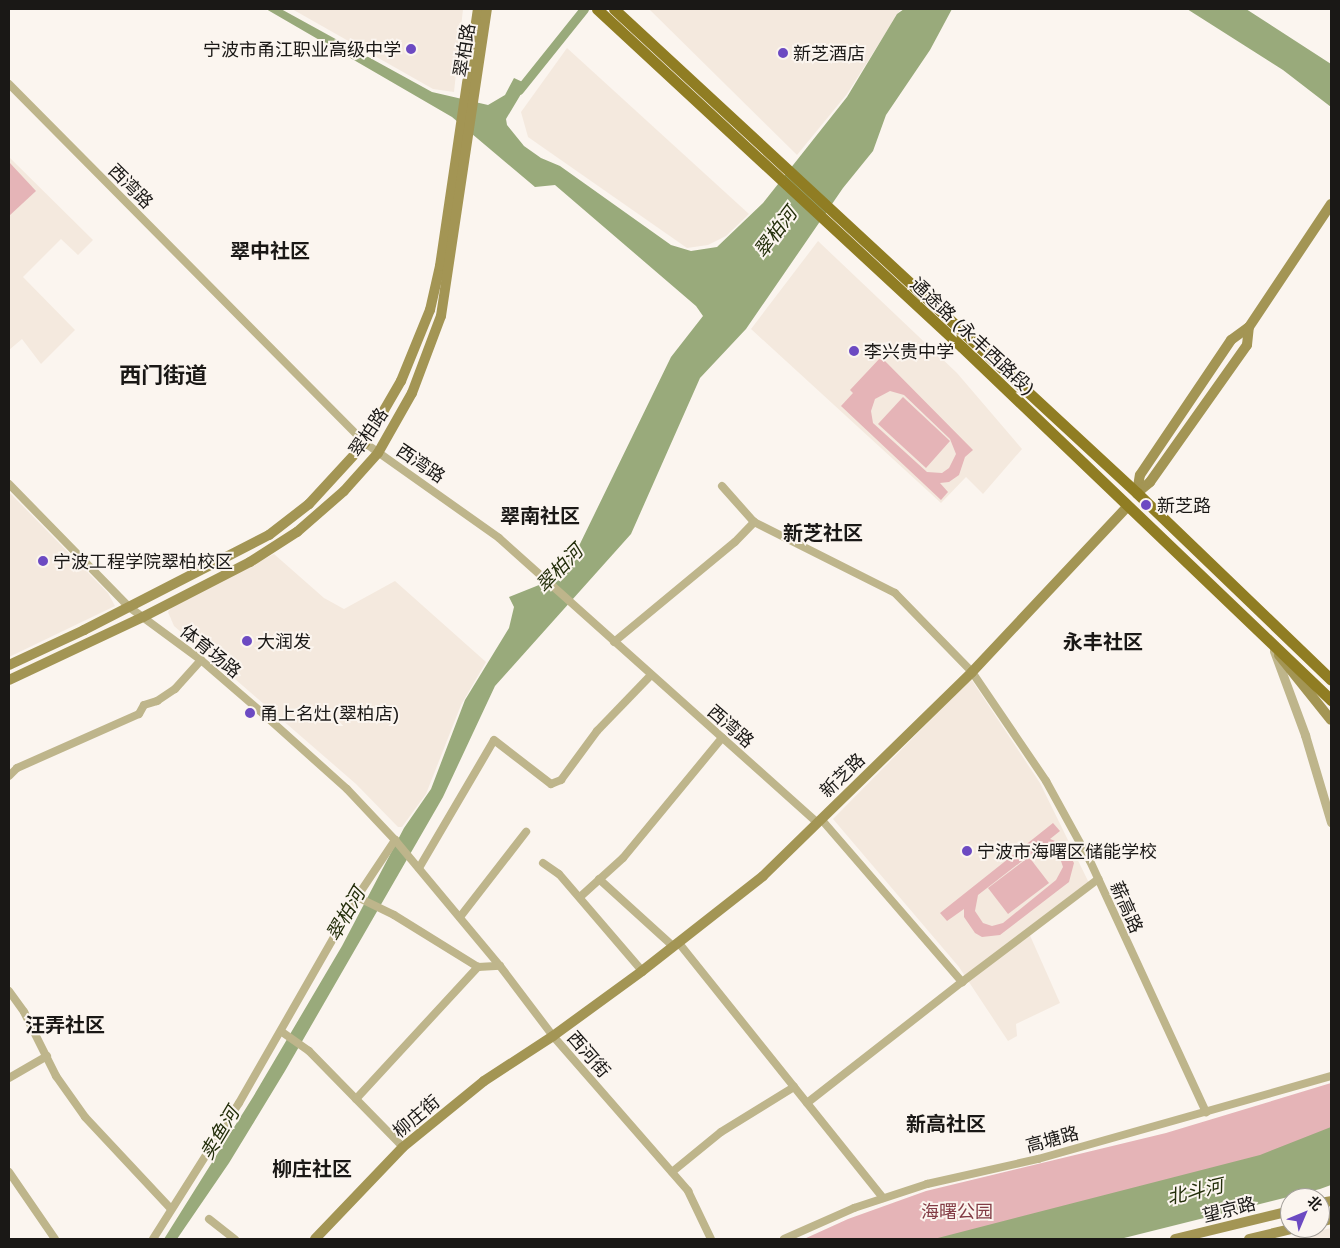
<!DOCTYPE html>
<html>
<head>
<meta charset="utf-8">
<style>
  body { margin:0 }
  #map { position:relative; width:1340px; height:1248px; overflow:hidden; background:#fbf5ef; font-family:"Golos Text","Noto Sans SC",sans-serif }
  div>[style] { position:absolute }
  .built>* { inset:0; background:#f4e9de }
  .green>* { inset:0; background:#e5b4b7 }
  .water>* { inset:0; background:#99aa7b }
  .canal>* { height:9px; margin:-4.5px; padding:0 4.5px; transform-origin:4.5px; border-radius:4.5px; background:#99aa7b }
  .minor>* { height:8px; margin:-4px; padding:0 4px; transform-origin:4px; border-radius:4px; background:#beb58b }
  .tertiary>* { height:9px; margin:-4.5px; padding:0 4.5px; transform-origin:4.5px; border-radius:4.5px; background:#beb58b }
  .secondary>* { height:10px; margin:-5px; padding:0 5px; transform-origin:5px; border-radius:5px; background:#a39554 }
  .primary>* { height:11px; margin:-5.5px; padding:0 5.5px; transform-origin:5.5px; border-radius:5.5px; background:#907d23 }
  .dots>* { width:14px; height:14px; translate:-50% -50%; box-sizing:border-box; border:2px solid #fbf5ef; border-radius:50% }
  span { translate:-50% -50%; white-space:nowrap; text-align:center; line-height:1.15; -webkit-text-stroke:4px #fbf5ef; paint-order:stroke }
  .poi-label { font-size:18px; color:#1a1816 }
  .right { translate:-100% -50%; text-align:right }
  .left { translate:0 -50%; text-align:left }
  .street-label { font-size:18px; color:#1a1816 }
  .park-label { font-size:18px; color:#833c45 }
  .water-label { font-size:19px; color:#232e0a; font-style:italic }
  .quarter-label { font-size:20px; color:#1a1816; font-weight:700 }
  .district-label { font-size:22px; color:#1a1816; font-weight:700 }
  .frame { position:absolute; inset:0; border:10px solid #1a1816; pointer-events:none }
  .north { position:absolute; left:1280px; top:1188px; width:50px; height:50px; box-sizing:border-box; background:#fbf5ef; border:1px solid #a19d98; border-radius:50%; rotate:45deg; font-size:14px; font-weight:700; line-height:20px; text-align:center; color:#1a1816 }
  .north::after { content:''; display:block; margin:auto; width:18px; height:22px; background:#6c4ac2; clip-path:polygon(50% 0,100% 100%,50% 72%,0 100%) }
</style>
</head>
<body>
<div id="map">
  <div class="built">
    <div style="clip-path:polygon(292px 9px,463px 9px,454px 92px,433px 89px)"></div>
    <div style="clip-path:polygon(649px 9px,901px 9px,847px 94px,797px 155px)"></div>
    <div style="clip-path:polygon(567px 48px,749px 214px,726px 236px,708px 245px,687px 248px,528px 137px,521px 112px)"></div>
    <div style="clip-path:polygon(9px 157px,93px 240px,78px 255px,61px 239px,23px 277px,75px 330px,41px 364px,22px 339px,9px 350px)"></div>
    <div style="clip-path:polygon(818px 241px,957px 373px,1022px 449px,983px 494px,966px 477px,941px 503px,751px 329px)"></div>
    <div style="clip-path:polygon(9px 492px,108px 593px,115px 606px,9px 657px)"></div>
    <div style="clip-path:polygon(274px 554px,324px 598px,344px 609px,395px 581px,486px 662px,461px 705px,426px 794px,402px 827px,398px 827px,356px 784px,174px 626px,168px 612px,173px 605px)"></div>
    <div style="clip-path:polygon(971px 679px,1040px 783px,1089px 883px,1028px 931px,1060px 1003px,1016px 1024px,1017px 1036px,1008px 1041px,959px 967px,833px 819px)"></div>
    <div style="clip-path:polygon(1331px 1228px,1331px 1239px,1287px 1239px,1290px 1238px)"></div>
  </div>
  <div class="green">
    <div style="clip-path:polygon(9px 162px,36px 191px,9px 216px)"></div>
    <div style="clip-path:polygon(evenodd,881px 357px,973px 450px,965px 457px,959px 475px,949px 482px,940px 483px,948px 492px,941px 500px,841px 406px,853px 393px,850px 390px,881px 357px,890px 391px,904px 395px,950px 439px,956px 454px,949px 468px,942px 473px,927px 472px,873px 423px,871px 411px,875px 399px,890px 391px)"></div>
    <div style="clip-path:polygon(903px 397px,950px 441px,926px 468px,878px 424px)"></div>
    <div style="clip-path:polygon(evenodd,1053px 823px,1060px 831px,1050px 839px,1063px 844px,1074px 863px,1069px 882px,1000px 935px,982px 937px,975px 933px,964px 917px,964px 909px,947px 921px,940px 913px,1053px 823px,1045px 849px,1060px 858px,1063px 867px,1056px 880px,1003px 923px,992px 926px,983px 923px,975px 911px,978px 895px,1035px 851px,1045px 849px)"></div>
    <div style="clip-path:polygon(1029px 857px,1049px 883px,1008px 914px,988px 888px)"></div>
    <div style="clip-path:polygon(1331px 1083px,1331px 1130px,1256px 1158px,956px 1239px,804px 1239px,848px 1219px,926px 1191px,1166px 1133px)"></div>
  </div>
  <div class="water">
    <div style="clip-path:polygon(266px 9px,281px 9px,432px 92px,488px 105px,505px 95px,514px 78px,527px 84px,506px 119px,507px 125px,524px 146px,541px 158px,560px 166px,671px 245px,691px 251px,717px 247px,763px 203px,847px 97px,897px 14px,904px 9px,952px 9px,930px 50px,886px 115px,873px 151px,843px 188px,746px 329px,700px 378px,631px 534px,495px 686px,443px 797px,285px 1071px,229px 1163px,177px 1239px,164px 1239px,253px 1097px,342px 946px,404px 828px,431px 789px,465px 700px,509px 628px,514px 607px,509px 597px,549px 581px,576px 552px,671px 357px,703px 316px,696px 306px,555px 185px,535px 187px,452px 117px)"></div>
    <div style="clip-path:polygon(1187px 9px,1246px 9px,1331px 64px,1331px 107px,1283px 70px)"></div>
    <div style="clip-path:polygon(1331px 1127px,1331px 1185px,1320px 1189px,1120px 1239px,934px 1239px,1260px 1155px)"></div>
  </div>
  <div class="canal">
    <div style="left:519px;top:90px;width:104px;rotate:-51.3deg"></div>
  </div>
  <div class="minor">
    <div style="left:9px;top:84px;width:506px;rotate:45.24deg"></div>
    <div style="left:365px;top:443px;width:164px;rotate:35.3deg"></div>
    <div style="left:499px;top:538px;width:426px;rotate:41.8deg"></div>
    <div style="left:9px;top:484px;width:172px;rotate:45.7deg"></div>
    <div style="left:129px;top:607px;width:89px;rotate:36.4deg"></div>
    <div style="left:201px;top:660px;width:78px;rotate:40.8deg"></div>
    <div style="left:260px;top:711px;width:117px;rotate:41.9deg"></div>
    <div style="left:347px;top:789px;width:70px;rotate:46.7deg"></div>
    <div style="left:395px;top:840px;width:164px;rotate:50.2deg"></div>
    <div style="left:500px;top:966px;width:88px;rotate:52.9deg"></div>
    <div style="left:553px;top:1036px;width:206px;rotate:48.9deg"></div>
    <div style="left:688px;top:1191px;width:53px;rotate:64.4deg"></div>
    <div style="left:722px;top:486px;width:48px;rotate:48.4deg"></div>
    <div style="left:754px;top:522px;width:158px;rotate:26.7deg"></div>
    <div style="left:895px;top:593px;width:110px;rotate:45.7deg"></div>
    <div style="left:972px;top:672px;width:132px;rotate:55.8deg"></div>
    <div style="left:1046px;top:781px;width:91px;rotate:61.2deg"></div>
    <div style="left:1090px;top:861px;width:277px;rotate:65.2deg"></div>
    <div style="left:614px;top:642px;width:157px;rotate:-39.6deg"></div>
    <div style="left:735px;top:542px;width:28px;rotate:-46deg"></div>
    <div style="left:9px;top:776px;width:11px;rotate:-45deg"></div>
    <div style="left:17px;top:768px;width:133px;rotate:-23.9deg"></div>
    <div style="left:139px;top:714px;width:10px;rotate:-61deg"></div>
    <div style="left:144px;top:705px;width:14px;rotate:-17deg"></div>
    <div style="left:157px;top:701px;width:22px;rotate:-34deg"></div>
    <div style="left:175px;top:689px;width:39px;rotate:-48deg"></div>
    <div style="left:821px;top:819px;width:216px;rotate:49.1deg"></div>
    <div style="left:962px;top:982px;width:171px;rotate:-37.1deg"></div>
    <div style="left:543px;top:863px;width:19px;rotate:35deg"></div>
    <div style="left:559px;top:874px;width:128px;rotate:49.4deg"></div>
    <div style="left:419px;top:868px;width:148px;rotate:-59.6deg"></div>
    <div style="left:494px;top:740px;width:72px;rotate:37.7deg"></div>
    <div style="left:551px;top:784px;width:11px;rotate:-22deg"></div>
    <div style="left:561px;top:780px;width:61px;rotate:-53.7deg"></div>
    <div style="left:597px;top:731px;width:78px;rotate:-46deg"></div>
    <div style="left:599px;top:879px;width:100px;rotate:42.2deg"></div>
    <div style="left:357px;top:897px;width:41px;rotate:25.9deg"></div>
    <div style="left:394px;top:915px;width:99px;rotate:31.8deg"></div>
    <div style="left:478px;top:967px;width:22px;rotate:-3deg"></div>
    <div style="left:580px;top:897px;width:58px;rotate:-42.2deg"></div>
    <div style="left:623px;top:858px;width:156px;rotate:-50.5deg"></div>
    <div style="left:460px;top:917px;width:108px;rotate:-52.2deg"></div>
    <div style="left:678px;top:942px;width:328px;rotate:51.3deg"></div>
    <div style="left:9px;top:991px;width:26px;rotate:54deg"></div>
    <div style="left:24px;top:1012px;width:72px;rotate:63.4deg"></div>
    <div style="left:56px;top:1076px;width:50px;rotate:54.7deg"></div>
    <div style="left:85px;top:1117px;width:126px;rotate:46.9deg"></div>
    <div style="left:282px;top:1032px;width:33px;rotate:35deg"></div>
    <div style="left:309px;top:1051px;width:134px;rotate:45.6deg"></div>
    <div style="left:9px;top:1078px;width:44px;rotate:-30.1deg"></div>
    <div style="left:356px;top:1099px;width:180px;rotate:-47.3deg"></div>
    <div style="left:807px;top:1103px;width:197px;rotate:-38deg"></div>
    <div style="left:9px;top:1172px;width:81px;rotate:55.5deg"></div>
    <div style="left:672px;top:1172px;width:63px;rotate:-39.2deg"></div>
    <div style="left:721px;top:1132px;width:86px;rotate:-31.7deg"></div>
    <div style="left:209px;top:1219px;width:33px;rotate:38deg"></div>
    <div style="left:153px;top:1239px;width:161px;rotate:-57.7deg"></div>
    <div style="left:239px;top:1103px;width:237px;rotate:-60.2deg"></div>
    <div style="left:357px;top:897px;width:69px;rotate:-56.3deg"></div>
    <div style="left:784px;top:1239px;width:77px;rotate:-23.9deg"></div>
    <div style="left:854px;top:1208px;width:77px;rotate:-18.2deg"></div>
    <div style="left:927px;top:1184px;width:114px;rotate:-12.7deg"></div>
    <div style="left:1038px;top:1159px;width:305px;rotate:-15.8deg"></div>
  </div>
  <div class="tertiary">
    <div style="left:1274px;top:651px;width:90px;rotate:69.7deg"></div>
    <div style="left:1305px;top:735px;width:91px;rotate:73.4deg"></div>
  </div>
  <div class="secondary">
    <div style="left:1137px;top:493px;width:18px;rotate:-81deg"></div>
    <div style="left:1140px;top:475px;width:163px;rotate:-56deg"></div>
    <div style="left:1231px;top:340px;width:22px;rotate:-36deg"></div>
    <div style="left:1249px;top:327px;width:148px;rotate:-56.3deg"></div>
    <div style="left:1137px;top:493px;width:17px;rotate:-40deg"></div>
    <div style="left:1150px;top:482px;width:168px;rotate:-54.7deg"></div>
    <div style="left:1247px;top:345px;width:18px;rotate:-84deg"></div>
    <div style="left:1279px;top:655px;width:83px;rotate:51.3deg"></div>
    <div style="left:9px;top:665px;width:83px;rotate:-25deg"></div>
    <div style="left:84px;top:630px;width:208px;rotate:-27.2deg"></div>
    <div style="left:269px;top:535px;width:51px;rotate:-37.8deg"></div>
    <div style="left:309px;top:504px;width:83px;rotate:-47.4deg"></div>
    <div style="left:365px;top:443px;width:72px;rotate:-59.9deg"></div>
    <div style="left:401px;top:381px;width:77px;rotate:-67.8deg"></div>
    <div style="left:430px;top:310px;width:45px;rotate:-77.2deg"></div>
    <div style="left:440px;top:266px;width:260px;rotate:-81.6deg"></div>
    <div style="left:9px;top:680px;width:148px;rotate:-25.2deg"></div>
    <div style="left:143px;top:617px;width:120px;rotate:-27.2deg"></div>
    <div style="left:250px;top:562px;width:56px;rotate:-32.6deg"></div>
    <div style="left:297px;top:532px;width:62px;rotate:-41.1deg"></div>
    <div style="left:344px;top:491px;width:51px;rotate:-48.2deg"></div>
    <div style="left:378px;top:453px;width:69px;rotate:-60.5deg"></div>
    <div style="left:412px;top:393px;width:82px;rotate:-69.4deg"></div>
    <div style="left:441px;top:316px;width:310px;rotate:-81.5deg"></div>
    <div style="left:1320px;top:1203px;width:11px;rotate:-10deg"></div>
    <div style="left:1320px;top:1222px;width:11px;rotate:-15deg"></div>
    <div style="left:315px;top:1239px;width:127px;rotate:-46.3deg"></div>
    <div style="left:403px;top:1147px;width:104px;rotate:-39.2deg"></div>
    <div style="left:484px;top:1081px;width:82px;rotate:-33.1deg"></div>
    <div style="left:553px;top:1036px;width:110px;rotate:-36.1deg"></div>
    <div style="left:642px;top:971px;width:154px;rotate:-38.1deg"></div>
    <div style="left:763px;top:876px;width:292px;rotate:-44.3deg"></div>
    <div style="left:972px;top:672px;width:226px;rotate:-46.8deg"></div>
    <div style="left:1175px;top:1239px;width:118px;rotate:-13.7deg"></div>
    <div style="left:1249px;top:1239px;width:47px;rotate:-13.4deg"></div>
  </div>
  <div class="primary">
    <div style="left:597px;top:9px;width:497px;rotate:42.8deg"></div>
    <div style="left:962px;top:347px;width:511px;rotate:43.73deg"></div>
    <div style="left:614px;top:9px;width:713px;rotate:42.78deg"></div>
    <div style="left:1137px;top:493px;width:269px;rotate:43.9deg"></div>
  </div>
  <div class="dots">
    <div style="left:411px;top:49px;background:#6c4ac2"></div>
    <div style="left:783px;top:53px;background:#6c4ac2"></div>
    <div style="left:854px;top:351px;background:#6c4ac2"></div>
    <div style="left:1146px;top:505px;background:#6c4ac2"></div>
    <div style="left:43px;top:561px;background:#6c4ac2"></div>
    <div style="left:247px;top:641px;background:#6c4ac2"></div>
    <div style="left:250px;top:713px;background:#6c4ac2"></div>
    <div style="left:967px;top:851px;background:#6c4ac2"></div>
  </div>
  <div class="poi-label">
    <span class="right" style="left:401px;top:49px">宁波市甬江职业高级中学</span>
    <span class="left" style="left:793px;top:53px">新芝酒店</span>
    <span class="left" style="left:864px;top:351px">李兴贵中学</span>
    <span class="left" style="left:1157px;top:505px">新芝路</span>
    <span class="left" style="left:53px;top:561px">宁波工程学院翠柏校区</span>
    <span class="left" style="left:257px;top:641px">大润发</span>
    <span class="left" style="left:260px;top:713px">甬上名灶(翠柏店)</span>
    <span class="left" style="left:977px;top:851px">宁波市海曙区储能学校</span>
  </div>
  <div class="street-label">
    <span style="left:464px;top:50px;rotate:-81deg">翠柏路</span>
    <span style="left:131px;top:186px;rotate:45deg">西湾路</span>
    <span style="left:973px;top:336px;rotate:43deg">通途路 (永丰西路段)</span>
    <span style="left:368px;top:432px;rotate:-56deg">翠柏路</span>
    <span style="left:421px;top:463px;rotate:34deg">西湾路</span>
    <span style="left:211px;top:651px;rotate:39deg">体育场路</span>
    <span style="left:731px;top:726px;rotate:41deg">西湾路</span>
    <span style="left:842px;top:775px;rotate:-44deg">新芝路</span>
    <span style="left:1127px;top:907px;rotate:66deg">薪高路</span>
    <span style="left:589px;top:1054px;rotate:49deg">西河街</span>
    <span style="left:416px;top:1116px;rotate:-40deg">柳庄街</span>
    <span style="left:1052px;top:1139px;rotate:-15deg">高塘路</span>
    <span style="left:1229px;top:1209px;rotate:-14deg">望京路</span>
  </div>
  <div class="park-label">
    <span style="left:957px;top:1211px">海曙公园</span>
  </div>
  <div class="water-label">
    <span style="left:775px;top:232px;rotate:-53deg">翠柏河</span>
    <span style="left:559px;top:568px;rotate:-46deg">翠柏河</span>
    <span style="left:345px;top:914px;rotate:-60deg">翠柏河</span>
    <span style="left:219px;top:1133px;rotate:-59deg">卖鱼河</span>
    <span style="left:1195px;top:1191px;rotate:-13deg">北斗河</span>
  </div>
  <div class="quarter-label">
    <span style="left:270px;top:250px">翠中社区</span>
    <span style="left:540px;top:515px">翠南社区</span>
    <span style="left:823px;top:532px">新芝社区</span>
    <span style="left:1103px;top:641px">永丰社区</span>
    <span style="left:65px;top:1024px">汪弄社区</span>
    <span style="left:946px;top:1123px">新高社区</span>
    <span style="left:312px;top:1168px">柳庄社区</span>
  </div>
  <div class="district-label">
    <span style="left:163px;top:375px">西门街道</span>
  </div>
  <div class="frame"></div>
  <div class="north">北</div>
</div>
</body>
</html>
